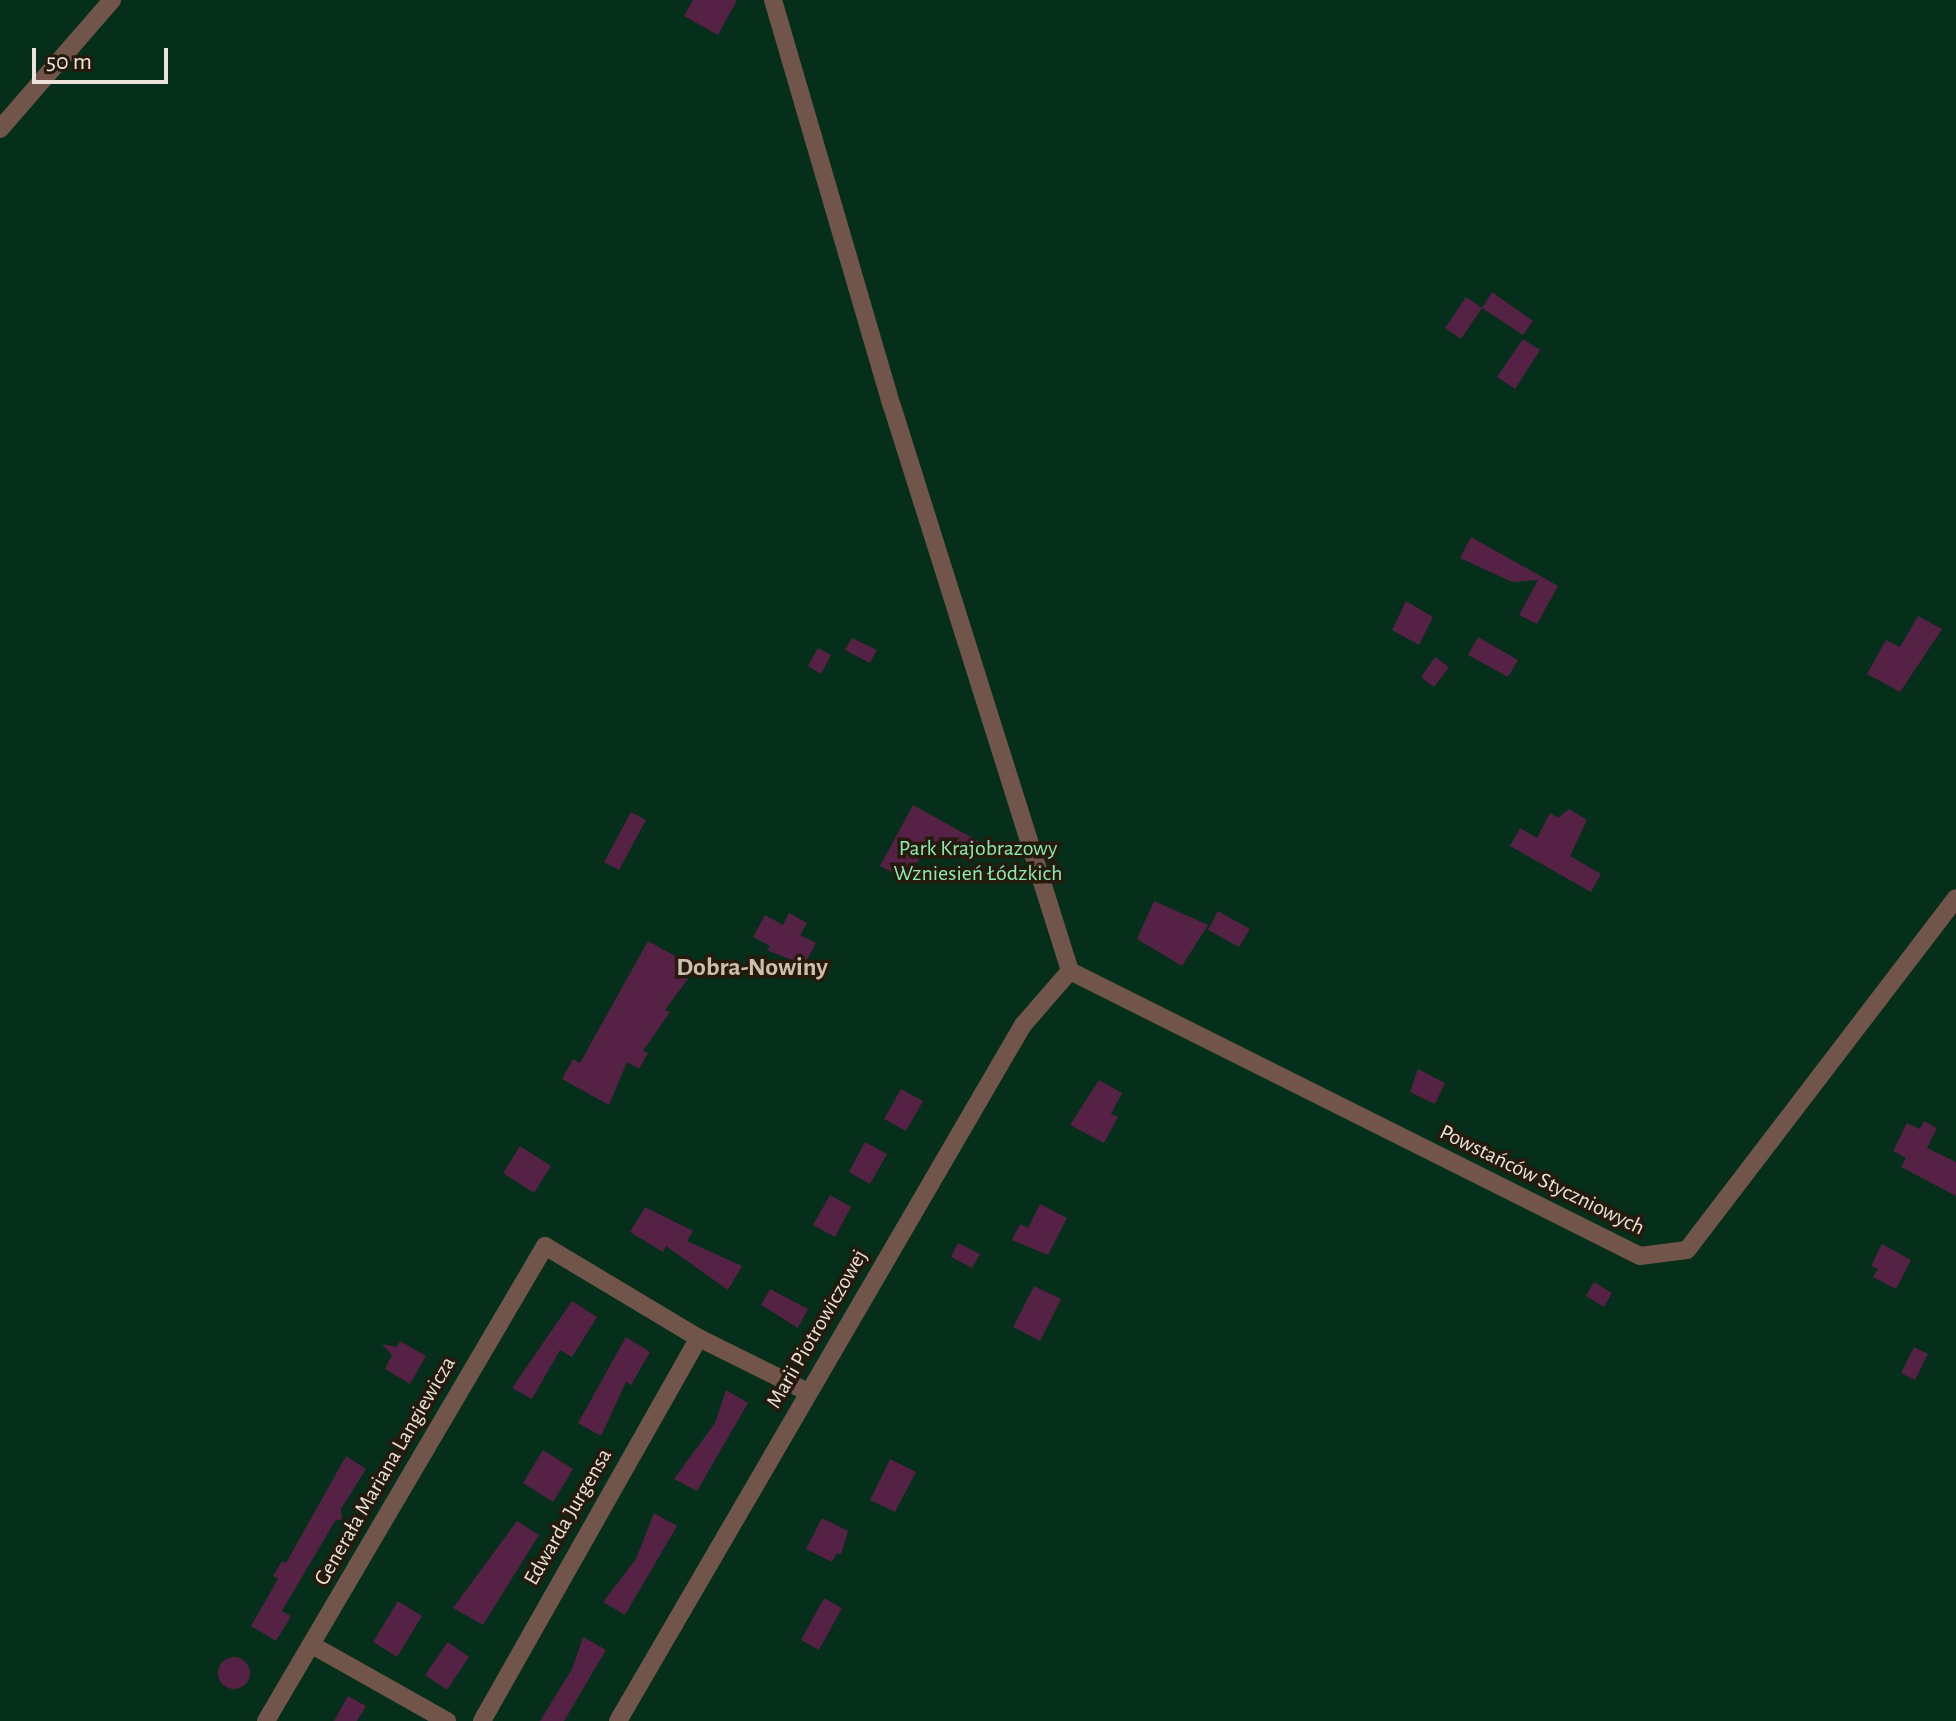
<!DOCTYPE html>
<html>
<head>
<meta charset="utf-8">
<style>
  body { margin:0 }
  #map { position:relative; width:1956px; height:1721px; overflow:hidden; background:#251a0c; font-family:"Alegreya Sans",sans-serif }
  div>[style] { position:absolute }
  .green>* { inset:0; background:#052f1b }
  .building>* { inset:0; background:#552144 }
  .round { border-radius:50% }
  .minor>* { height:18px; margin:-9px; padding:0 9px; transform-origin:9px; border-radius:9px; background:#71554a }
  span { translate:-50% -50%; white-space:nowrap; text-align:center; line-height:1.15; -webkit-text-stroke:7px #251a0c; paint-order:stroke }
  .park-label { font-size:22px; color:#89eab4 }
  .street-label { font-size:22px; color:#ebe3da }
  .quarter-label { font-size:26px; color:#cebead; font-weight:700 }
  .scale { position:absolute; left:32px; top:48px; width:136px; height:36px; box-sizing:border-box; border:4px solid #ebe3da; border-top:0; padding-left:10px; font-size:24px; line-height:28px; white-space:nowrap; color:#ebe3da; -webkit-text-stroke:6px #251a0c; paint-order:stroke }
</style>
</head>
<body>
<div id="map">
  <div class="green">
    <div style="clip-path:polygon(0 0,1956px 0,1956px 1721px,0 1721px)"></div>
  </div>
  <div class="building">
    <div style="clip-path:polygon(693px 0,737px 0,718px 35px,684px 16px)"></div>
    <div style="clip-path:polygon(1492px 292px,1533px 321px,1523px 335px,1482px 308px)"></div>
    <div style="clip-path:polygon(1466px 297px,1482px 308px,1461px 339px,1445px 328px)"></div>
    <div style="clip-path:polygon(1523px 339px,1540px 350px,1515px 389px,1497px 377px)"></div>
    <div style="clip-path:polygon(1471px 537px,1558px 586px,1537px 624px,1519px 615px,1538px 580px,1512px 582px,1460px 558px)"></div>
    <div style="clip-path:polygon(1406px 601px,1433px 617px,1419px 645px,1392px 630px)"></div>
    <div style="clip-path:polygon(1918px 616px,1942px 629px,1900px 692px,1867px 674px,1886px 640px,1900px 647px)"></div>
    <div style="clip-path:polygon(1478px 637px,1518px 660px,1508px 677px,1468px 655px)"></div>
    <div style="clip-path:polygon(852px 638px,877px 650px,870px 663px,845px 650px)"></div>
    <div style="clip-path:polygon(818px 648px,831px 655px,821px 674px,808px 666px)"></div>
    <div style="clip-path:polygon(1435px 657px,1449px 667px,1434px 687px,1421px 677px)"></div>
    <div style="clip-path:polygon(913px 805px,978px 841px,967px 860px,930px 840px,914px 869px,908px 865px,901px 877px,880px 866px)"></div>
    <div style="clip-path:polygon(1569px 809px,1587px 820px,1570px 856px,1601px 874px,1591px 892px,1510px 846px,1520px 828px,1537px 838px,1550px 813px,1558px 818px)"></div>
    <div style="clip-path:polygon(631px 812px,646px 820px,619px 870px,604px 862px)"></div>
    <div style="clip-path:polygon(1154px 901px,1208px 925px,1182px 966px,1137px 939px)"></div>
    <div style="clip-path:polygon(1218px 911px,1250px 929px,1239px 947px,1208px 930px)"></div>
    <div style="clip-path:polygon(789px 913px,807px 923px,800px 935px,816px 943px,804px 965px,767px 950px,770px 946px,753px 937px,765px 915px,783px 925px)"></div>
    <div style="clip-path:polygon(648px 941px,690px 964px,688px 969px,693px 972px,665px 1010px,670px 1012px,643px 1051px,648px 1053px,639px 1069px,627px 1062px,609px 1105px,562px 1079px,573px 1059px,580px 1063px)"></div>
    <div style="clip-path:polygon(1418px 1069px,1445px 1083px,1435px 1104px,1410px 1092px)"></div>
    <div style="clip-path:polygon(1099px 1080px,1122px 1093px,1111px 1114px,1118px 1117px,1104px 1143px,1070px 1125px)"></div>
    <div style="clip-path:polygon(901px 1089px,923px 1101px,906px 1131px,884px 1119px)"></div>
    <div style="clip-path:polygon(1924px 1121px,1937px 1128px,1927px 1148px,1956px 1162px,1956px 1196px,1901px 1167px,1906px 1158px,1893px 1151px,1907px 1123px,1920px 1129px)"></div>
    <div style="clip-path:polygon(865px 1142px,887px 1154px,870px 1184px,849px 1172px)"></div>
    <div style="clip-path:polygon(520px 1146px,551px 1166px,534px 1193px,503px 1173px)"></div>
    <div style="clip-path:polygon(830px 1195px,851px 1207px,835px 1237px,813px 1225px)"></div>
    <div style="clip-path:polygon(1040px 1204px,1067px 1218px,1048px 1255px,1012px 1240px,1020px 1224px,1028px 1228px)"></div>
    <div style="clip-path:polygon(645px 1207px,693px 1231px,687px 1241px,742px 1266px,728px 1290px,666px 1246px,663px 1252px,630px 1232px)"></div>
    <div style="clip-path:polygon(958px 1243px,980px 1254px,972px 1268px,951px 1257px)"></div>
    <div style="clip-path:polygon(1882px 1244px,1911px 1260px,1896px 1289px,1873px 1277px,1878px 1269px,1871px 1266px)"></div>
    <div style="clip-path:polygon(1594px 1282px,1612px 1293px,1604px 1307px,1586px 1296px)"></div>
    <div style="clip-path:polygon(1034px 1286px,1061px 1299px,1040px 1341px,1013px 1327px)"></div>
    <div style="clip-path:polygon(770px 1289px,808px 1309px,798px 1328px,761px 1305px)"></div>
    <div style="clip-path:polygon(572px 1301px,597px 1317px,572px 1357px,560px 1350px,532px 1399px,512px 1388px)"></div>
    <div style="clip-path:polygon(626px 1337px,650px 1352px,631px 1385px,626px 1382px,601px 1436px,578px 1423px)"></div>
    <div style="clip-path:polygon(400px 1341px,426px 1356px,410px 1384px,385px 1369px,392px 1355px,382px 1344px,397px 1347px)"></div>
    <div style="clip-path:polygon(1914px 1347px,1928px 1354px,1915px 1380px,1901px 1373px)"></div>
    <div style="clip-path:polygon(726px 1390px,748px 1403px,697px 1491px,674px 1479px,715px 1423px)"></div>
    <div style="clip-path:polygon(543px 1450px,573px 1469px,553px 1502px,523px 1483px)"></div>
    <div style="clip-path:polygon(346px 1456px,366px 1469px,341px 1509px,342px 1519px,335px 1521px,282px 1611px,291px 1616px,276px 1641px,251px 1626px,278px 1579px,273px 1576px,282px 1561px,286px 1563px)"></div>
    <div style="clip-path:polygon(890px 1459px,916px 1472px,895px 1512px,870px 1500px)"></div>
    <div style="clip-path:polygon(654px 1513px,677px 1526px,625px 1615px,603px 1602px,636px 1559px)"></div>
    <div style="clip-path:polygon(822px 1518px,848px 1531px,841px 1555px,837px 1553px,832px 1562px,806px 1549px)"></div>
    <div style="clip-path:polygon(517px 1521px,539px 1535px,483px 1625px,453px 1608px)"></div>
    <div style="clip-path:polygon(824px 1598px,842px 1608px,819px 1650px,801px 1640px)"></div>
    <div style="clip-path:polygon(398px 1601px,422px 1616px,397px 1657px,373px 1642px)"></div>
    <div style="clip-path:polygon(583px 1637px,606px 1650px,564px 1721px,540px 1721px,572px 1669px)"></div>
    <div style="clip-path:polygon(448px 1642px,469px 1657px,447px 1690px,425px 1675px)"></div>
    <div class="round" style="left:218px;top:1657px;width:32px;height:32px"></div>
    <div style="clip-path:polygon(348px 1696px,366px 1706px,357px 1721px,334px 1721px)"></div>
  </div>
  <div class="minor">
    <div style="left:773px;top:0;width:423px;rotate:73.7deg"></div>
    <div style="left:892px;top:406px;width:592px;rotate:72.51deg"></div>
    <div style="left:0;top:129px;width:171px;rotate:-49deg"></div>
    <div style="left:1070px;top:971px;width:637px;rotate:26.57deg"></div>
    <div style="left:1640px;top:1256px;width:47px;rotate:-7.3deg"></div>
    <div style="left:1687px;top:1250px;width:443px;rotate:-52.6deg"></div>
    <div style="left:312px;top:1645px;width:155px;rotate:29.4deg"></div>
    <div style="left:266px;top:1721px;width:551px;rotate:-59.57deg"></div>
    <div style="left:545px;top:1246px;width:179px;rotate:30.9deg"></div>
    <div style="left:699px;top:1338px;width:122px;rotate:26.4deg"></div>
    <div style="left:482px;top:1721px;width:440px;rotate:-60.5deg"></div>
    <div style="left:618px;top:1721px;width:805px;rotate:-59.81deg"></div>
    <div style="left:1023px;top:1025px;width:72px;rotate:-49deg"></div>
  </div>
  <div class="park-label">
    <span style="left:978px;top:861px">Park Krajobrazowy<br>Wzniesień Łódzkich</span>
  </div>
  <div class="street-label">
    <span style="left:1542px;top:1180px;rotate:26deg">Powstańców Styczniowych</span>
    <span style="left:817px;top:1329px;rotate:-60deg">Marii Piotrowiczowej</span>
    <span style="left:385px;top:1471px;rotate:-60deg">Generała Mariana Langiewicza</span>
    <span style="left:568px;top:1517px;rotate:-60deg">Edwarda Jurgensa</span>
  </div>
  <div class="quarter-label">
    <span style="left:752px;top:968px">Dobra-Nowiny</span>
  </div>
  <div class="scale">50 m</div>
</div>
</body>
</html>
